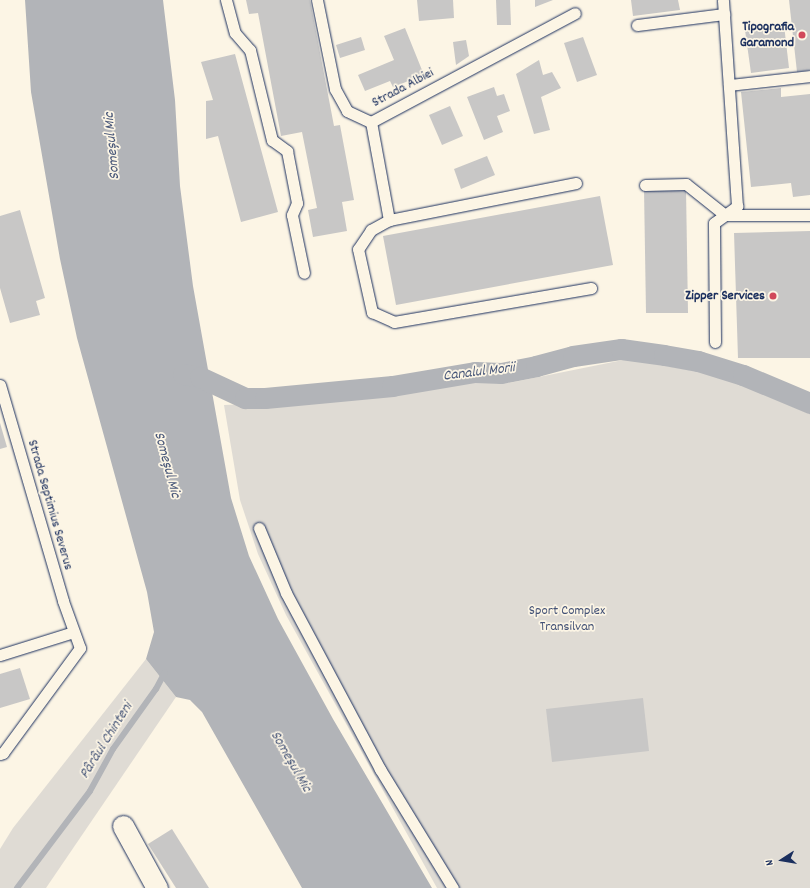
<!DOCTYPE html>
<html>
<head>
<meta charset="utf-8">
<style>
  body { margin:0 }
  #map { position:relative; width:810px; height:888px; overflow:hidden; background:#fcf5e5; font-family:Dekko,sans-serif }
  div>[style] { position:absolute }
  .green>* { inset:0; background:#dfdbd4 }
  .water>* { inset:0; background:#b2b4b8 }
  .stream>* { height:6px; margin:-3px; padding:0 3px; transform-origin:3px; border-radius:3px; background:#b2b4b8 }
  .canal>* { height:21px; margin:-10.5px; padding:0 10.5px; transform-origin:10.5px; border-radius:10.5px; background:#b2b4b8 }
  .building>* { inset:0; background:#c8c7c6 }
  .roads { filter:drop-shadow(0 0 1px #1b2f5e) drop-shadow(0 0 1px #1b2f5e) }
  .lane>* { height:11px; margin:-5.5px; padding:0 5.5px; transform-origin:5.5px; border-radius:5.5px; background:#fcf5e5 }
  .street>* { height:21px; margin:-10.5px; padding:0 10.5px; transform-origin:10.5px; border-radius:10.5px; background:#fcf5e5 }
  .dots>* { width:11px; height:11px; translate:-50% -50%; box-sizing:border-box; border:2px solid #fcf5e5; border-radius:50% }
  span { translate:-50% -50%; white-space:nowrap; text-align:center; line-height:1.15; -webkit-text-stroke:3.5px #fcf5e5; paint-order:stroke }
  .poi-label { font-size:14px; color:#1b2f5e; font-weight:700 }
  .right { translate:-100% -50%; text-align:right }
  .street-label { font-size:14px; color:#1b2f5e }
  .park-label { font-size:14px; color:#425176 }
  .water-label { font-size:15px; color:#485779; font-style:italic }
  .north { position:absolute; left:762px; top:840px; width:40px; height:40px; -webkit-text-stroke:3px #fcf5e5; paint-order:stroke; rotate:258deg; font-size:11px; font-weight:700; line-height:16px; text-align:center; color:#1b2f5e }
  .north::after { content:''; display:block; margin:auto; width:14px; height:18px; background:#1b2f5e; clip-path:polygon(50% 0,100% 100%,50% 72%,0 100%) }
</style>
</head>
<body>
<div id="map">
  <div class="green">
    <div style="clip-path:polygon(628px 359px,717px 375px,810px 414px,810px 888px,437px 888px,286px 615px,258px 554px,240px 500px,224px 405px,367px 399px,479px 381px,509px 383px)"></div>
    <div style="clip-path:polygon(146px 659px,176px 697px,46px 888px,0 888px,0 849px,13px 828px)"></div>
  </div>
  <div class="water">
    <div style="clip-path:polygon(25px 0,163px 0,175px 100px,180px 186px,193px 286px,231px 498px,249px 556px,278px 619px,333px 719px,432px 888px,302px 888px,202px 712px,190px 700px,176px 697px,146px 659px,154px 632px,147px 592px,77px 338px,60px 259px,31px 92px)"></div>
  </div>
  <div class="stream">
    <div style="left:17px;top:888px;width:121px;rotate:-53deg"></div>
    <div style="left:90px;top:791px;width:48px;rotate:-61.3deg"></div>
    <div style="left:113px;top:749px;width:74px;rotate:-54.4deg"></div>
    <div style="left:156px;top:689px;width:19px;rotate:-62deg"></div>
  </div>
  <div class="canal">
    <div style="left:183px;top:374px;width:17px;rotate:10deg"></div>
    <div style="left:200px;top:377px;width:50px;rotate:25deg"></div>
    <div style="left:245px;top:398px;width:20px"></div>
    <div style="left:265px;top:398px;width:128px;rotate:-5.4deg"></div>
    <div style="left:392px;top:386px;width:84px;rotate:-9.6deg"></div>
    <div style="left:475px;top:372px;width:26px;rotate:2deg"></div>
    <div style="left:501px;top:373px;width:36px;rotate:-11deg"></div>
    <div style="left:536px;top:366px;width:38px;rotate:-15deg"></div>
    <div style="left:573px;top:356px;width:49px;rotate:-8.3deg"></div>
    <div style="left:621px;top:349px;width:43px;rotate:7.9deg"></div>
    <div style="left:664px;top:355px;width:35px;rotate:10deg"></div>
    <div style="left:698px;top:361px;width:47px;rotate:17.3deg"></div>
    <div style="left:743px;top:375px;width:73px;rotate:22.7deg"></div>
  </div>
  <div class="building">
    <div style="clip-path:polygon(246px 0,310px 0,334px 126px,340px 125px,354px 200px,342px 202px,347px 231px,313px 237px,308px 210px,317px 208px,302px 132px,281px 136px,258px 13px,249px 14px)"></div>
    <div style="clip-path:polygon(417px 0,453px 0,454px 18px,419px 21px)"></div>
    <div style="clip-path:polygon(496px 0,510px 0,511px 25px,497px 25px)"></div>
    <div style="clip-path:polygon(535px 0,553px 0,535px 7px)"></div>
    <div style="clip-path:polygon(631px 0,678px 0,680px 10px,633px 16px)"></div>
    <div style="clip-path:polygon(789px 0,810px 0,810px 70px,797px 72px)"></div>
    <div style="clip-path:polygon(784px 25px,789px 68px,751px 73px,745px 30px)"></div>
    <div style="clip-path:polygon(405px 28px,424px 75px,393px 87px,390px 81px,365px 91px,358px 75px,394px 60px,384px 36px)"></div>
    <div style="clip-path:polygon(361px 37px,365px 50px,340px 58px,336px 45px)"></div>
    <div style="clip-path:polygon(583px 37px,597px 75px,577px 82px,564px 43px)"></div>
    <div style="clip-path:polygon(466px 40px,469px 56px,456px 65px,453px 42px)"></div>
    <div style="clip-path:polygon(235px 54px,278px 212px,241px 222px,218px 136px,206px 139px,206px 101px,213px 100px,201px 62px)"></div>
    <div style="clip-path:polygon(539px 60px,543px 75px,552px 72px,561px 88px,541px 97px,550px 130px,534px 134px,516px 74px)"></div>
    <div style="clip-path:polygon(494px 87px,497px 96px,504px 94px,510px 111px,497px 116px,503px 132px,484px 140px,467px 97px)"></div>
    <div style="clip-path:polygon(781px 88px,781px 97px,810px 94px,810px 195px,793px 197px,791px 183px,751px 187px,741px 92px)"></div>
    <div style="clip-path:polygon(450px 106px,463px 136px,442px 145px,429px 115px)"></div>
    <div style="clip-path:polygon(487px 156px,495px 175px,461px 189px,454px 169px)"></div>
    <div style="clip-path:polygon(644px 189px,686px 189px,688px 313px,646px 313px)"></div>
    <div style="clip-path:polygon(600px 196px,613px 265px,396px 305px,383px 236px)"></div>
    <div style="clip-path:polygon(20px 210px,45px 298px,36px 301px,40px 315px,10px 323px,0 288px,0 216px)"></div>
    <div style="clip-path:polygon(810px 231px,810px 358px,738px 358px,734px 233px)"></div>
    <div style="clip-path:polygon(0 423px,7px 447px,0 449px)"></div>
    <div style="clip-path:polygon(20px 668px,30px 699px,0 708px,0 674px)"></div>
    <div style="clip-path:polygon(643px 698px,649px 751px,552px 762px,546px 709px)"></div>
    <div style="clip-path:polygon(172px 829px,209px 888px,176px 888px,148px 844px)"></div>
  </div>
  <div class="roads">
    <div class="lane">
      <div style="left:226px;top:0;width:34px;rotate:75deg"></div>
      <div style="left:235px;top:33px;width:23px;rotate:49deg"></div>
      <div style="left:250px;top:50px;width:93px;rotate:76.3deg"></div>
      <div style="left:272px;top:140px;width:19px;rotate:36deg"></div>
      <div style="left:287px;top:151px;width:53px;rotate:79.1deg"></div>
      <div style="left:297px;top:203px;width:13px;rotate:113deg"></div>
      <div style="left:292px;top:215px;width:59px;rotate:78.3deg"></div>
      <div style="left:317px;top:0;width:91px;rotate:78.6deg"></div>
      <div style="left:335px;top:89px;width:25px;rotate:61deg"></div>
      <div style="left:347px;top:111px;width:26px;rotate:25deg"></div>
      <div style="left:371px;top:122px;width:231px;rotate:-28.1deg"></div>
      <div style="left:637px;top:25px;width:88px;rotate:-7.2deg"></div>
      <div style="left:729px;top:85px;width:81px;rotate:-6.3deg"></div>
      <div style="left:371px;top:122px;width:100px;rotate:79.6deg"></div>
      <div style="left:576px;top:183px;width:191px;rotate:168.8deg"></div>
      <div style="left:389px;top:220px;width:21px;rotate:151deg"></div>
      <div style="left:371px;top:230px;width:23px;rotate:124deg"></div>
      <div style="left:358px;top:249px;width:65px;rotate:77.5deg"></div>
      <div style="left:372px;top:312px;width:24px;rotate:24deg"></div>
      <div style="left:394px;top:322px;width:200px;rotate:-9.8deg"></div>
      <div style="left:645px;top:185px;width:41px;rotate:-1.4deg"></div>
      <div style="left:686px;top:184px;width:50px;rotate:38.5deg"></div>
      <div style="left:725px;top:215px;width:85px"></div>
      <div style="left:715px;top:342px;width:119px;rotate:-90.5deg"></div>
      <div style="left:714px;top:223px;width:29px;rotate:-36deg"></div>
      <div style="left:737px;top:206px;width:206px;rotate:-93.9deg"></div>
      <div style="left:0;top:385px;width:225px;rotate:73.7deg"></div>
      <div style="left:63px;top:601px;width:50px;rotate:70.1deg"></div>
      <div style="left:80px;top:648px;width:130px;rotate:126.3deg"></div>
      <div style="left:3px;top:753px;width:3px;rotate:162deg"></div>
      <div style="left:259px;top:528px;width:70px;rotate:67.4deg"></div>
      <div style="left:286px;top:593px;width:200px;rotate:61.9deg"></div>
      <div style="left:380px;top:769px;width:140px;rotate:58.5deg"></div>
      <div style="left:0;top:655px;width:77px;rotate:-17.3deg"></div>
    </div>
    <div class="street">
      <div style="left:123px;top:826px;width:71px;rotate:61.3deg"></div>
    </div>
  </div>
  <div class="dots">
    <div style="left:802px;top:35px;background:#d1495b"></div>
    <div style="left:773px;top:296px;background:#d1495b"></div>
  </div>
  <div class="poi-label">
    <span class="right" style="left:794px;top:35px">Tipografia<br>Garamond</span>
    <span class="right" style="left:765px;top:296px">Zipper Services</span>
  </div>
  <div class="street-label">
    <span style="left:403px;top:88px;rotate:-28deg">Strada Albiei</span>
    <span style="left:50px;top:505px;rotate:74deg">Strada Septimius Severus</span>
  </div>
  <div class="park-label">
    <span style="left:567px;top:619px">Sport Complex<br>Transilvan</span>
  </div>
  <div class="water-label">
    <span style="left:113px;top:146px;rotate:-95deg">Someșul Mic</span>
    <span style="left:479px;top:373px;rotate:-7deg">Canalul Morii</span>
    <span style="left:166px;top:465px;rotate:75deg">Someșul Mic</span>
    <span style="left:107px;top:741px;rotate:-58deg">Pârâul Chinteni</span>
    <span style="left:290px;top:762px;rotate:60deg">Someșul Mic</span>
  </div>
  <div class="north">N</div>
</div>
</body>
</html>
